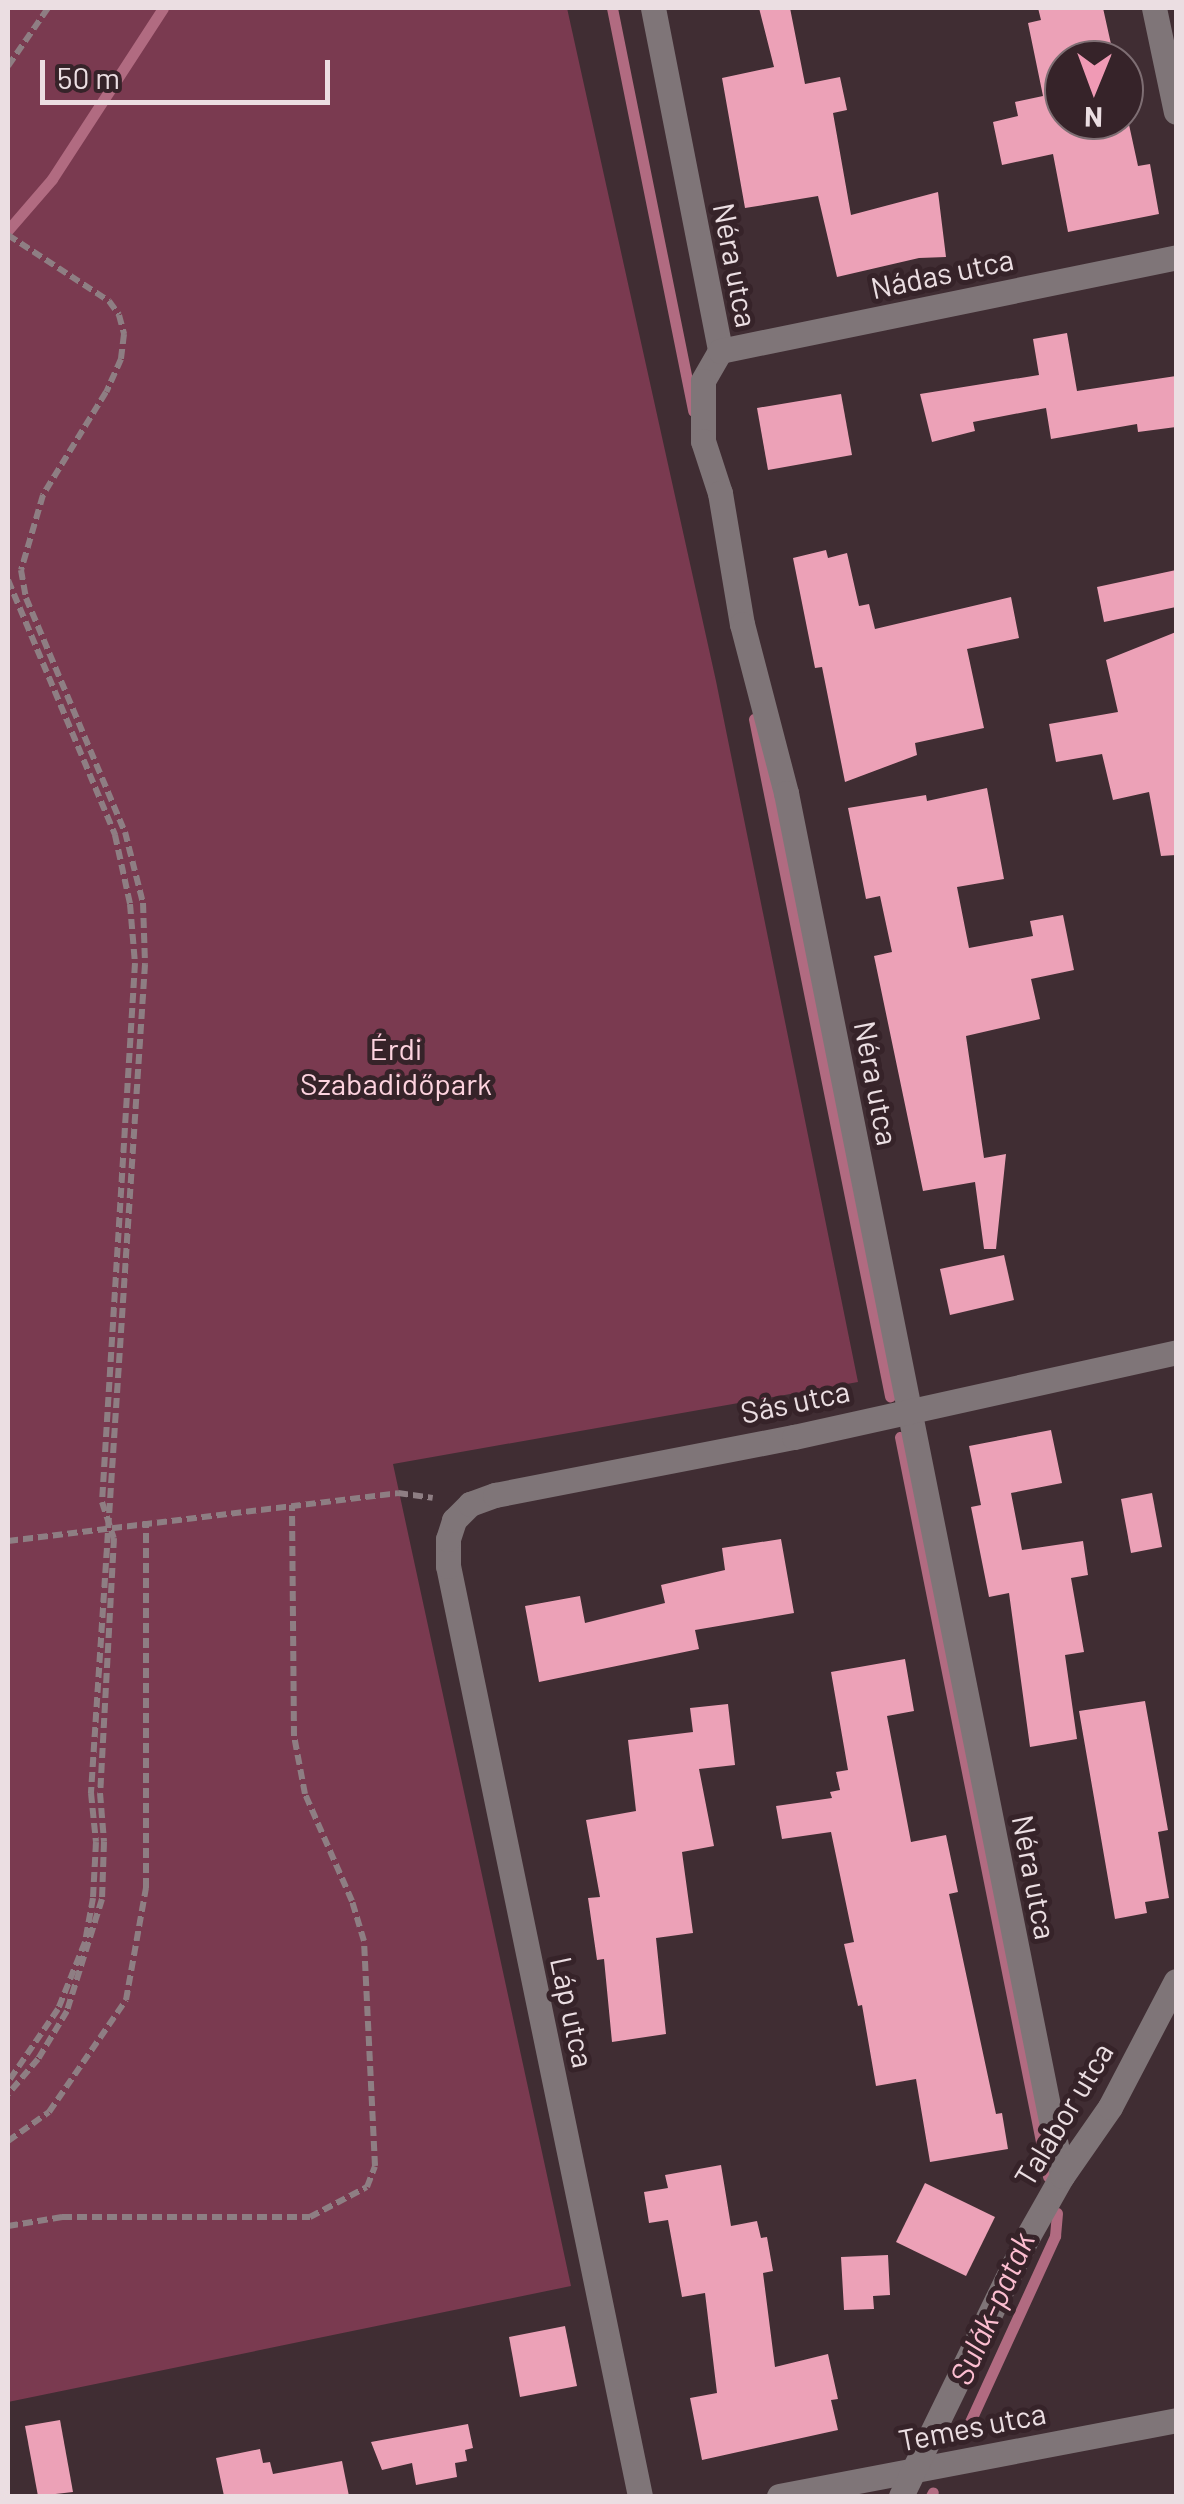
<!DOCTYPE html>
<html>
<head>
<meta charset="utf-8">
<style>
  body { margin:0 }
  #map { position:relative; width:1184px; height:2504px; overflow:hidden; background:#402d33; font-family:Barlow,sans-serif }
  div>[style] { position:absolute }
  .green>* { inset:0; background:#7a3a50 }
  .stream>* { height:11px; margin:-5.5px; padding:0 5.5px; transform-origin:5.5px; border-radius:5.5px; background:#b16b81 }
  .building>* { inset:0; background:#eca1b7 }
  .path>* { height:6px; margin-top:-3px; transform-origin:0; background:repeating-linear-gradient(90deg,#8e7e83 0 10px,transparent 0 15px) }
  .minor>* { height:25px; margin:-12.5px; padding:0 12.5px; transform-origin:12.5px; border-radius:12.5px; background:#7f7578 }
  span { translate:-50% -50%; white-space:nowrap; text-align:center; line-height:1.15; -webkit-text-stroke:10px #362329; paint-order:stroke }
  .street-label { font-size:30px; color:#ebdee2 }
  .park-label { font-size:30px; color:#fed3df }
  .water-label { font-size:32px; color:#fcbed0; font-style:italic }
  .frame { position:absolute; inset:0; border:10px solid #ebdee2; pointer-events:none }
  .north { position:absolute; left:1044px; top:40px; width:100px; height:100px; box-sizing:border-box; background:#362329; border:2px solid #7e6e73; border-radius:50%; rotate:181deg; font-size:28px; font-weight:700; line-height:40px; text-align:center; color:#ebdee2 }
  .north::after { content:''; display:block; margin:auto; width:35px; height:45px; background:#f09ab5; clip-path:polygon(50% 0,100% 100%,50% 72%,0 100%) }
  .scale { position:absolute; left:40px; top:60px; width:290px; height:45px; box-sizing:border-box; border:5px solid #ebdee2; border-top:0; padding-left:12px; font-size:30px; line-height:35px; white-space:nowrap; color:#ebdee2; -webkit-text-stroke:8px #362329; paint-order:stroke }
</style>
</head>
<body>
<div id="map">
  <div class="green">
    <div style="clip-path:polygon(8px 8px,567px 8px,716px 681px,858px 1382px,393px 1464px,571px 2286px,8px 2402px)"></div>
  </div>
  <div class="stream">
    <div style="left:612px;top:8px;width:411px;rotate:78.6deg"></div>
    <div style="left:8px;top:230px;width:67px;rotate:-49.2deg"></div>
    <div style="left:52px;top:179px;width:204px;rotate:-57deg"></div>
    <div style="left:754px;top:719px;width:691px;rotate:78.64deg"></div>
    <div style="left:900px;top:1437px;width:754px;rotate:78.68deg"></div>
    <div style="left:969px;top:2424px;width:207px;rotate:-65.4deg"></div>
    <div style="left:1055px;top:2236px;width:23px;rotate:-85deg"></div>
    <div style="left:931px;top:2496px;width:4px;rotate:-63deg"></div>
  </div>
  <div class="building">
    <div style="clip-path:polygon(759px 8px,790px 8px,805px 84px,840px 77px,847px 110px,833px 113px,851px 215px,938px 192px,946px 257px,919px 258px,837px 277px,818px 196px,745px 208px,722px 78px,774px 67px)"></div>
    <div style="clip-path:polygon(1038px 8px,1103px 8px,1113px 53px,1064px 60px,1064px 120px,1128px 120px,1138px 166px,1150px 164px,1159px 214px,1068px 232px,1053px 154px,1002px 165px,993px 122px,1018px 116px,1015px 102px,1043px 96px,1028px 23px,1041px 20px)"></div>
    <div style="clip-path:polygon(1067px 333px,1077px 391px,1176px 376px,1176px 427px,1138px 432px,1137px 424px,1051px 439px,1046px 408px,973px 422px,975px 431px,932px 442px,920px 394px,1039px 375px,1033px 339px)"></div>
    <div style="clip-path:polygon(841px 394px,852px 455px,768px 470px,757px 408px)"></div>
    <div style="clip-path:polygon(826px 550px,828px 558px,847px 553px,859px 606px,869px 604px,875px 629px,1011px 597px,1019px 638px,967px 649px,984px 728px,915px 743px,917px 755px,845px 782px,822px 667px,815px 668px,793px 558px)"></div>
    <div style="clip-path:polygon(1176px 570px,1176px 607px,1104px 622px,1097px 587px)"></div>
    <div style="clip-path:polygon(1176px 632px,1176px 855px,1161px 856px,1149px 792px,1113px 800px,1102px 754px,1056px 762px,1049px 724px,1118px 712px,1106px 660px)"></div>
    <div style="clip-path:polygon(987px 788px,1004px 879px,957px 887px,969px 948px,1033px 936px,1030px 921px,1063px 915px,1074px 970px,1031px 979px,1040px 1019px,966px 1036px,984px 1158px,1006px 1154px,996px 1249px,984px 1249px,975px 1182px,923px 1191px,874px 956px,892px 952px,880px 896px,866px 899px,848px 808px,926px 795px,927px 801px)"></div>
    <div style="clip-path:polygon(1004px 1255px,1014px 1300px,950px 1315px,940px 1269px)"></div>
    <div style="clip-path:polygon(1051px 1430px,1062px 1483px,1011px 1493px,1022px 1550px,1083px 1541px,1088px 1575px,1071px 1578px,1084px 1652px,1065px 1655px,1077px 1739px,1030px 1747px,1009px 1593px,989px 1597px,971px 1507px,981px 1505px,969px 1446px)"></div>
    <div style="clip-path:polygon(1152px 1493px,1162px 1547px,1131px 1553px,1121px 1499px)"></div>
    <div style="clip-path:polygon(781px 1539px,794px 1613px,695px 1630px,699px 1649px,539px 1682px,525px 1606px,580px 1596px,585px 1623px,665px 1603px,661px 1585px,725px 1570px,722px 1548px)"></div>
    <div style="clip-path:polygon(905px 1659px,914px 1711px,887px 1716px,911px 1842px,946px 1835px,958px 1892px,949px 1894px,996px 2114px,1002px 2113px,1008px 2149px,930px 2162px,916px 2079px,876px 2086px,862px 2005px,858px 2006px,844px 1944px,854px 1942px,831px 1832px,782px 1839px,776px 1806px,832px 1798px,830px 1792px,840px 1790px,836px 1772px,848px 1770px,831px 1672px)"></div>
    <div style="clip-path:polygon(1145px 1701px,1168px 1830px,1158px 1832px,1169px 1898px,1145px 1902px,1147px 1913px,1115px 1919px,1079px 1711px)"></div>
    <div style="clip-path:polygon(728px 1704px,735px 1765px,699px 1769px,714px 1846px,682px 1852px,693px 1933px,656px 1938px,666px 2034px,612px 2042px,604px 1959px,597px 1960px,588px 1898px,600px 1897px,586px 1820px,636px 1811px,628px 1740px,693px 1732px,690px 1708px)"></div>
    <div style="clip-path:polygon(721px 2165px,731px 2226px,757px 2221px,761px 2238px,767px 2237px,773px 2271px,763px 2273px,775px 2367px,828px 2354px,838px 2399px,831px 2400px,838px 2430px,702px 2460px,690px 2398px,717px 2393px,705px 2293px,682px 2297px,668px 2220px,649px 2223px,644px 2192px,668px 2188px,665px 2175px)"></div>
    <div style="clip-path:polygon(925px 2183px,995px 2217px,966px 2276px,896px 2242px)"></div>
    <div style="clip-path:polygon(888px 2255px,890px 2295px,873px 2296px,874px 2309px,844px 2310px,841px 2257px)"></div>
    <div style="clip-path:polygon(565px 2326px,577px 2386px,520px 2397px,509px 2337px)"></div>
    <div style="clip-path:polygon(60px 2420px,73px 2492px,38px 2496px,25px 2426px)"></div>
    <div style="clip-path:polygon(468px 2424px,473px 2448px,465px 2450px,467px 2461px,455px 2463px,457px 2477px,416px 2485px,412px 2463px,382px 2470px,371px 2442px)"></div>
    <div style="clip-path:polygon(260px 2449px,263px 2463px,270px 2462px,273px 2474px,342px 2461px,349px 2496px,224px 2496px,216px 2458px)"></div>
  </div>
  <div class="path">
    <div style="left:8px;top:66px;width:70px;rotate:-55.4deg"></div>
    <div style="left:8px;top:235px;width:121px;rotate:33.2deg"></div>
    <div style="left:109px;top:301px;width:17px;rotate:54deg"></div>
    <div style="left:119px;top:315px;width:20px;rotate:75deg"></div>
    <div style="left:124px;top:334px;width:25px;rotate:97deg"></div>
    <div style="left:121px;top:359px;width:36px;rotate:114deg"></div>
    <div style="left:106px;top:392px;width:121px;rotate:121.5deg"></div>
    <div style="left:43px;top:495px;width:78px;rotate:106.3deg"></div>
    <div style="left:21px;top:570px;width:28px;rotate:80deg"></div>
    <div style="left:26px;top:598px;width:254px;rotate:67.1deg"></div>
    <div style="left:125px;top:832px;width:73px;rotate:75.8deg"></div>
    <div style="left:143px;top:903px;width:61px;rotate:88.1deg"></div>
    <div style="left:145px;top:964px;width:831px;rotate:93.73deg"></div>
    <div style="left:91px;top:1793px;width:49px;rotate:84.2deg"></div>
    <div style="left:96px;top:1842px;width:56px;rotate:93.1deg"></div>
    <div style="left:93px;top:1898px;width:45px;rotate:100.3deg"></div>
    <div style="left:85px;top:1942px;width:72px;rotate:111.9deg"></div>
    <div style="left:58px;top:2009px;width:88px;rotate:124.4deg"></div>
    <div style="left:8px;top:580px;width:277px;rotate:67.2deg"></div>
    <div style="left:115px;top:835px;width:71px;rotate:77.7deg"></div>
    <div style="left:130px;top:904px;width:59px;rotate:85.2deg"></div>
    <div style="left:135px;top:963px;width:540px;rotate:93.5deg"></div>
    <div style="left:102px;top:1502px;width:38px;rotate:72deg"></div>
    <div style="left:114px;top:1538px;width:255px;rotate:93.1deg"></div>
    <div style="left:100px;top:1793px;width:49px;rotate:85.3deg"></div>
    <div style="left:104px;top:1842px;width:57px;rotate:92deg"></div>
    <div style="left:102px;top:1899px;width:117px;rotate:107.4deg"></div>
    <div style="left:67px;top:2011px;width:56px;rotate:121.1deg"></div>
    <div style="left:38px;top:2059px;width:46px;rotate:130.6deg"></div>
    <div style="left:8px;top:1541px;width:393px;rotate:-7deg"></div>
    <div style="left:398px;top:1493px;width:35px;rotate:8deg"></div>
    <div style="left:8px;top:2141px;width:50px;rotate:-35.3deg"></div>
    <div style="left:49px;top:2112px;width:136px;rotate:-55.5deg"></div>
    <div style="left:126px;top:2000px;width:114px;rotate:-79.9deg"></div>
    <div style="left:146px;top:1888px;width:367px;rotate:-90deg"></div>
    <div style="left:8px;top:2226px;width:55px;rotate:-9.5deg"></div>
    <div style="left:62px;top:2217px;width:248px"></div>
    <div style="left:310px;top:2217px;width:64px;rotate:-27.8deg"></div>
    <div style="left:367px;top:2187px;width:22px;rotate:-69deg"></div>
    <div style="left:375px;top:2166px;width:225px;rotate:-92.8deg"></div>
    <div style="left:364px;top:1941px;width:42px;rotate:-106.7deg"></div>
    <div style="left:352px;top:1901px;width:117px;rotate:-113.7deg"></div>
    <div style="left:305px;top:1794px;width:59px;rotate:-100.7deg"></div>
    <div style="left:294px;top:1736px;width:231px;rotate:-90.5deg"></div>
  </div>
  <div class="minor">
    <div style="left:653px;top:8px;width:349px;rotate:78.9deg"></div>
    <div style="left:720px;top:351px;width:34px;rotate:120deg"></div>
    <div style="left:703px;top:381px;width:60px;rotate:90deg"></div>
    <div style="left:703px;top:441px;width:55px;rotate:71.9deg"></div>
    <div style="left:720px;top:493px;width:133px;rotate:80.5deg"></div>
    <div style="left:742px;top:624px;width:175px;rotate:75.4deg"></div>
    <div style="left:786px;top:793px;width:1410px;rotate:78.71deg"></div>
    <div style="left:1154px;top:8px;width:106px;rotate:78.1deg"></div>
    <div style="left:720px;top:351px;width:466px;rotate:-11.6deg"></div>
    <div style="left:640px;top:2496px;width:950px;rotate:-101.66deg"></div>
    <div style="left:448px;top:1566px;width:27px;rotate:-90deg"></div>
    <div style="left:448px;top:1539px;width:20px;rotate:-72deg"></div>
    <div style="left:454px;top:1520px;width:23px;rotate:-45deg"></div>
    <div style="left:470px;top:1504px;width:27px;rotate:-20deg"></div>
    <div style="left:495px;top:1495px;width:305px;rotate:-11deg"></div>
    <div style="left:794px;top:1437px;width:391px;rotate:-12.5deg"></div>
    <div style="left:779px;top:2496px;width:404px;rotate:-10.8deg"></div>
    <div style="left:901px;top:2496px;width:289px;rotate:-64deg"></div>
    <div style="left:1028px;top:2236px;width:69px;rotate:-60.5deg"></div>
    <div style="left:1062px;top:2176px;width:84px;rotate:-55.2deg"></div>
    <div style="left:1110px;top:2107px;width:142px;rotate:-62.4deg"></div>
  </div>
  <div class="street-label">
    <span style="left:736px;top:265px;rotate:79deg">Néra utca</span>
    <span style="left:942px;top:273px;rotate:-12deg">Nádas utca</span>
    <span style="left:877px;top:1083px;rotate:79deg">Néra utca</span>
    <span style="left:795px;top:1401px;rotate:-12deg">Sás utca</span>
    <span style="left:1035px;top:1877px;rotate:79deg">Néra utca</span>
    <span style="left:573px;top:2012px;rotate:78deg">Láp utca</span>
    <span style="left:1063px;top:2114px;rotate:-59deg">Talabor utca</span>
    <span style="left:972px;top:2426px;rotate:-11deg">Temes utca</span>
  </div>
  <div class="park-label">
    <span style="left:396px;top:1065px">Érdi<br>Szabadidőpark</span>
  </div>
  <div class="water-label">
    <span style="left:991px;top:2308px;rotate:-66deg">Sulák-patak</span>
  </div>
  <div class="frame"></div>
  <div class="north">N</div>
  <div class="scale">50 m</div>
</div>
</body>
</html>
